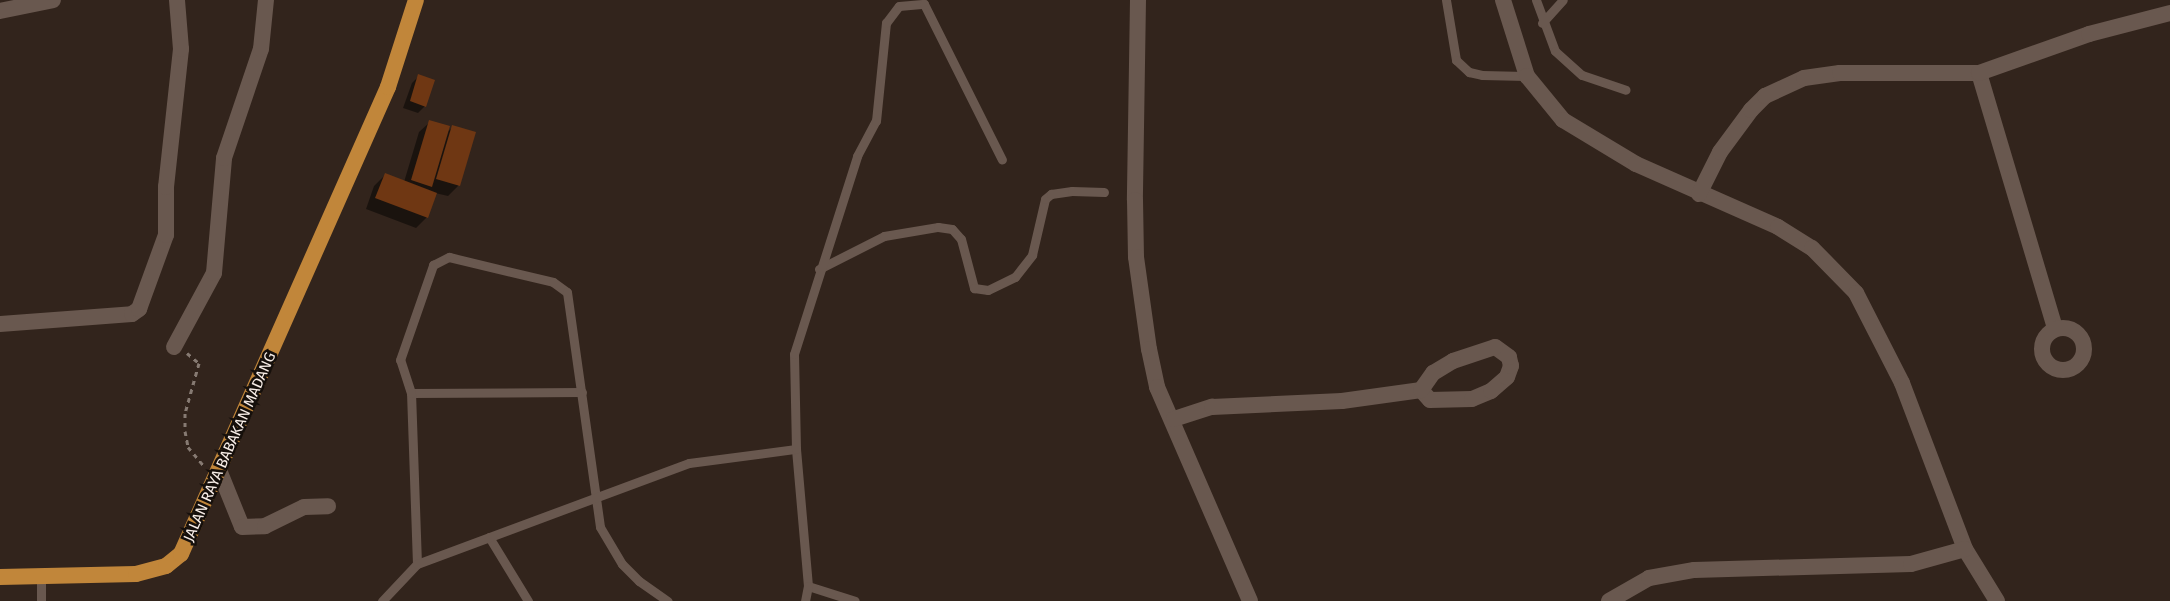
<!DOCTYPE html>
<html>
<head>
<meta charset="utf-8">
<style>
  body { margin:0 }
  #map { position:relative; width:2170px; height:601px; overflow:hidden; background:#32241c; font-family:"Fira Sans",sans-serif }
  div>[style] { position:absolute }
  .shadow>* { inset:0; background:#0007 }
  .building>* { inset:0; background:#6f3713 }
  .path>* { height:3px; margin-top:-1.5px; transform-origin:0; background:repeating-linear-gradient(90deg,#867a72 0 4.5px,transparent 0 9px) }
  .service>* { height:9px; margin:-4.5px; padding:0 4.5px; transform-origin:4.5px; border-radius:4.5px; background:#69584f }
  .minor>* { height:16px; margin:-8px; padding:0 8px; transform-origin:8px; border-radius:8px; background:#69584f }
  .minor>.ring { margin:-8px; padding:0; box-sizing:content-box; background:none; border:16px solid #69584f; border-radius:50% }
  .primary>* { height:16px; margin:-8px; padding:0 8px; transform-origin:8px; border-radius:8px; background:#c1863a }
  span { translate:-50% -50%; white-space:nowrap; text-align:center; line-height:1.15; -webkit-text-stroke:5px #150f0b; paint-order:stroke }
  .street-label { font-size:15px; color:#f7ede7 }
</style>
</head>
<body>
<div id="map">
  <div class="shadow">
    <div style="clip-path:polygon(419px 76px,425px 106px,418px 113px,403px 108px,412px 83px)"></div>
    <div style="clip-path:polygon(430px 122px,446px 133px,453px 127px,474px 133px,458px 186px,448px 196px,435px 193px,427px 217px,416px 228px,366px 209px,374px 186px,385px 175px,404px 182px,419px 132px)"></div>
  </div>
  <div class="building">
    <div style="clip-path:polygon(418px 74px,435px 80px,426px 107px,410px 101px)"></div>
    <div style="clip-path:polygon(429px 120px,450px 126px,432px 187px,411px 180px)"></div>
    <div style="clip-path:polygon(452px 125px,476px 132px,460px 186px,436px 179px)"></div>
    <div style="clip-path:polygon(385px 173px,437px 193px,428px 218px,375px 198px)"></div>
  </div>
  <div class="path">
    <div style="left:187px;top:353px;width:16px;rotate:40deg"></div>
    <div style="left:199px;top:363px;width:52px;rotate:105.6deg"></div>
    <div style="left:185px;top:413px;width:18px;rotate:90deg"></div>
    <div style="left:185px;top:431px;width:16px;rotate:79deg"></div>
    <div style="left:188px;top:447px;width:25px;rotate:50deg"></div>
  </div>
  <div class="service">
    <div style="left:1446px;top:0;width:61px;rotate:80.5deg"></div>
    <div style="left:1456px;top:60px;width:18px;rotate:43deg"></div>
    <div style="left:1469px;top:72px;width:13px;rotate:13deg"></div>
    <div style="left:1482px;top:75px;width:45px;rotate:1.3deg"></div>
    <div style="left:1536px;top:0;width:54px;rotate:69.6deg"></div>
    <div style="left:1555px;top:51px;width:36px;rotate:42deg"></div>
    <div style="left:1582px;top:75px;width:46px;rotate:18.8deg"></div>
    <div style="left:1542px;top:23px;width:31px;rotate:-48deg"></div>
    <div style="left:819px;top:269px;width:73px;rotate:-26.9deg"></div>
    <div style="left:884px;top:236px;width:55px;rotate:-9.5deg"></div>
    <div style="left:938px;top:227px;width:14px;rotate:8deg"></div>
    <div style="left:952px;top:229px;width:13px;rotate:48deg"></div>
    <div style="left:961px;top:239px;width:51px;rotate:75.1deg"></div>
    <div style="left:974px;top:288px;width:14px;rotate:8deg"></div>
    <div style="left:988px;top:290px;width:30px;rotate:-26deg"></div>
    <div style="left:1015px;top:277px;width:28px;rotate:-52deg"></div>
    <div style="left:1032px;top:255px;width:57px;rotate:-76.9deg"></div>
    <div style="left:1045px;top:199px;width:8px;rotate:-40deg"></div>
    <div style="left:1051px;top:194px;width:21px;rotate:-8deg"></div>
    <div style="left:1072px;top:191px;width:32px;rotate:2deg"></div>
    <div style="left:411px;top:393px;width:171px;rotate:-0.3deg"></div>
    <div style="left:796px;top:449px;width:138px;rotate:85deg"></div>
    <div style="left:808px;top:586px;width:49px;rotate:17.7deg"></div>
    <div style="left:489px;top:537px;width:75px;rotate:58.6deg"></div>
    <div style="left:417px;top:564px;width:171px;rotate:-92deg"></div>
    <div style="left:411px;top:393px;width:35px;rotate:-108deg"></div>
    <div style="left:400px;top:360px;width:101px;rotate:-70.8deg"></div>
    <div style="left:433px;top:265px;width:18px;rotate:-27deg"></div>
    <div style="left:449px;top:257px;width:107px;rotate:13.5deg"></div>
    <div style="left:553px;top:282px;width:17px;rotate:36deg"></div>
    <div style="left:567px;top:292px;width:237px;rotate:82deg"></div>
    <div style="left:600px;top:527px;width:43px;rotate:59.3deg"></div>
    <div style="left:622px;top:564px;width:24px;rotate:45deg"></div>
    <div style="left:639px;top:581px;width:35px;rotate:35deg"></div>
    <div style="left:41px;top:577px;width:24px;rotate:90deg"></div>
    <div style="left:382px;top:601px;width:51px;rotate:-46.6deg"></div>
    <div style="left:417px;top:564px;width:290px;rotate:-20.4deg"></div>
    <div style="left:689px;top:463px;width:108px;rotate:-7.5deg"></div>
    <div style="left:796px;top:449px;width:95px;rotate:-91.2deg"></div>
    <div style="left:794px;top:354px;width:208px;rotate:-72.3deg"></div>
    <div style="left:857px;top:156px;width:40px;rotate:-62deg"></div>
    <div style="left:876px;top:121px;width:99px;rotate:-84.2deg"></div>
    <div style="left:886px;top:23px;width:21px;rotate:-53deg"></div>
    <div style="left:899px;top:6px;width:25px;rotate:-5deg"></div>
    <div style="left:924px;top:4px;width:174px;rotate:63.4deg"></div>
    <div style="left:805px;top:601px;width:15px;rotate:-79deg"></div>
  </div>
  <div class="minor">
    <div style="left:1138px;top:0;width:200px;rotate:90.9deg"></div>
    <div style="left:1135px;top:200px;width:57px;rotate:89deg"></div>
    <div style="left:1136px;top:257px;width:93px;rotate:82deg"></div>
    <div style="left:1149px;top:349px;width:39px;rotate:78deg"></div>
    <div style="left:1157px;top:387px;width:233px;rotate:66.5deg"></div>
    <div style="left:1503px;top:0;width:80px;rotate:72.5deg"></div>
    <div style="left:1527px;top:76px;width:57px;rotate:50.7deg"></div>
    <div style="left:1563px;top:120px;width:85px;rotate:31.1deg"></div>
    <div style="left:1636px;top:164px;width:155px;rotate:23.9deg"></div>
    <div style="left:1778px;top:227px;width:40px;rotate:32deg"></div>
    <div style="left:1812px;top:248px;width:63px;rotate:45.6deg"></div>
    <div style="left:1856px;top:293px;width:101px;rotate:62.9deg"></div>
    <div style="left:1902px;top:383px;width:178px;rotate:69.2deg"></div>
    <div style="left:1965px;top:549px;width:61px;rotate:58.4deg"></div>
    <div style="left:0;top:11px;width:54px;rotate:-11.7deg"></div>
    <div style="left:1979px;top:73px;width:266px;rotate:73.4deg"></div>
    <div style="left:1699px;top:194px;width:47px;rotate:-63.4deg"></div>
    <div style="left:1720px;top:152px;width:52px;rotate:-53.6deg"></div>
    <div style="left:1751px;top:110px;width:20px;rotate:-45deg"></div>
    <div style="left:1765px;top:96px;width:43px;rotate:-24.8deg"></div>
    <div style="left:1804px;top:78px;width:36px;rotate:-8deg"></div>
    <div style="left:1840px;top:73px;width:139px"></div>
    <div style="left:1979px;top:73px;width:117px;rotate:-19.5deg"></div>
    <div style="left:2089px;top:34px;width:84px;rotate:-14.5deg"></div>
    <div style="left:0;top:324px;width:132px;rotate:-4.3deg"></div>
    <div style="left:132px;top:314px;width:9px;rotate:-36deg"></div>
    <div style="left:139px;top:309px;width:79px;rotate:-70deg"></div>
    <div style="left:166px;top:235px;width:48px;rotate:-90deg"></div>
    <div style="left:166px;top:187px;width:139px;rotate:-83.8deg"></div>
    <div style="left:181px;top:49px;width:49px;rotate:-94.7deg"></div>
    <div class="ring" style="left:2042px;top:328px;width:26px;height:26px"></div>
    <div style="left:174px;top:347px;width:84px;rotate:-61.6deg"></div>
    <div style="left:214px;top:273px;width:115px;rotate:-85deg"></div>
    <div style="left:224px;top:158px;width:115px;rotate:-71.3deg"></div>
    <div style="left:261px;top:49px;width:49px;rotate:-84.2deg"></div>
    <div style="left:1174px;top:419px;width:40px;rotate:-18deg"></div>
    <div style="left:1212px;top:407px;width:130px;rotate:-2.6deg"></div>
    <div style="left:1342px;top:401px;width:80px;rotate:-7.9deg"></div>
    <div style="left:1421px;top:390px;width:13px;rotate:48deg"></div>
    <div style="left:1430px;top:400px;width:42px;rotate:-1.4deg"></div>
    <div style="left:1472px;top:399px;width:21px;rotate:-23deg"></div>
    <div style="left:1491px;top:391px;width:21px;rotate:-41deg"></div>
    <div style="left:1507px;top:377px;width:12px;rotate:-70deg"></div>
    <div style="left:1511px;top:366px;width:9px;rotate:-103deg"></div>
    <div style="left:1509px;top:357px;width:17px;rotate:-144deg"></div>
    <div style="left:1495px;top:347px;width:44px;rotate:161.6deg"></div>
    <div style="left:1453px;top:361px;width:23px;rotate:149deg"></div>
    <div style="left:1433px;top:373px;width:21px;rotate:125deg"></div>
    <div style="left:219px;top:470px;width:61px;rotate:68deg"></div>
    <div style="left:242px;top:527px;width:23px;rotate:-2deg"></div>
    <div style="left:265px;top:526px;width:43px;rotate:-26deg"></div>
    <div style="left:304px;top:507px;width:24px;rotate:-2deg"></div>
    <div style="left:1609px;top:601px;width:46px;rotate:-29.9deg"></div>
    <div style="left:1649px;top:578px;width:46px;rotate:-10.1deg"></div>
    <div style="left:1694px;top:570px;width:217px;rotate:-1.6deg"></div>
    <div style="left:1911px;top:564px;width:56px;rotate:-15.5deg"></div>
  </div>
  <div class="primary">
    <div style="left:0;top:577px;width:136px;rotate:-1.3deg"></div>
    <div style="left:136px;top:574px;width:31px;rotate:-15deg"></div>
    <div style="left:166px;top:566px;width:19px;rotate:-39deg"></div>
    <div style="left:181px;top:554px;width:511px;rotate:-66.09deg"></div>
    <div style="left:388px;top:87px;width:91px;rotate:-72.2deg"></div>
  </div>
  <div class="street-label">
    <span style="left:230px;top:447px;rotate:-66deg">JALAN RAYA BABAKAN MADANG</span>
  </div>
</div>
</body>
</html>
